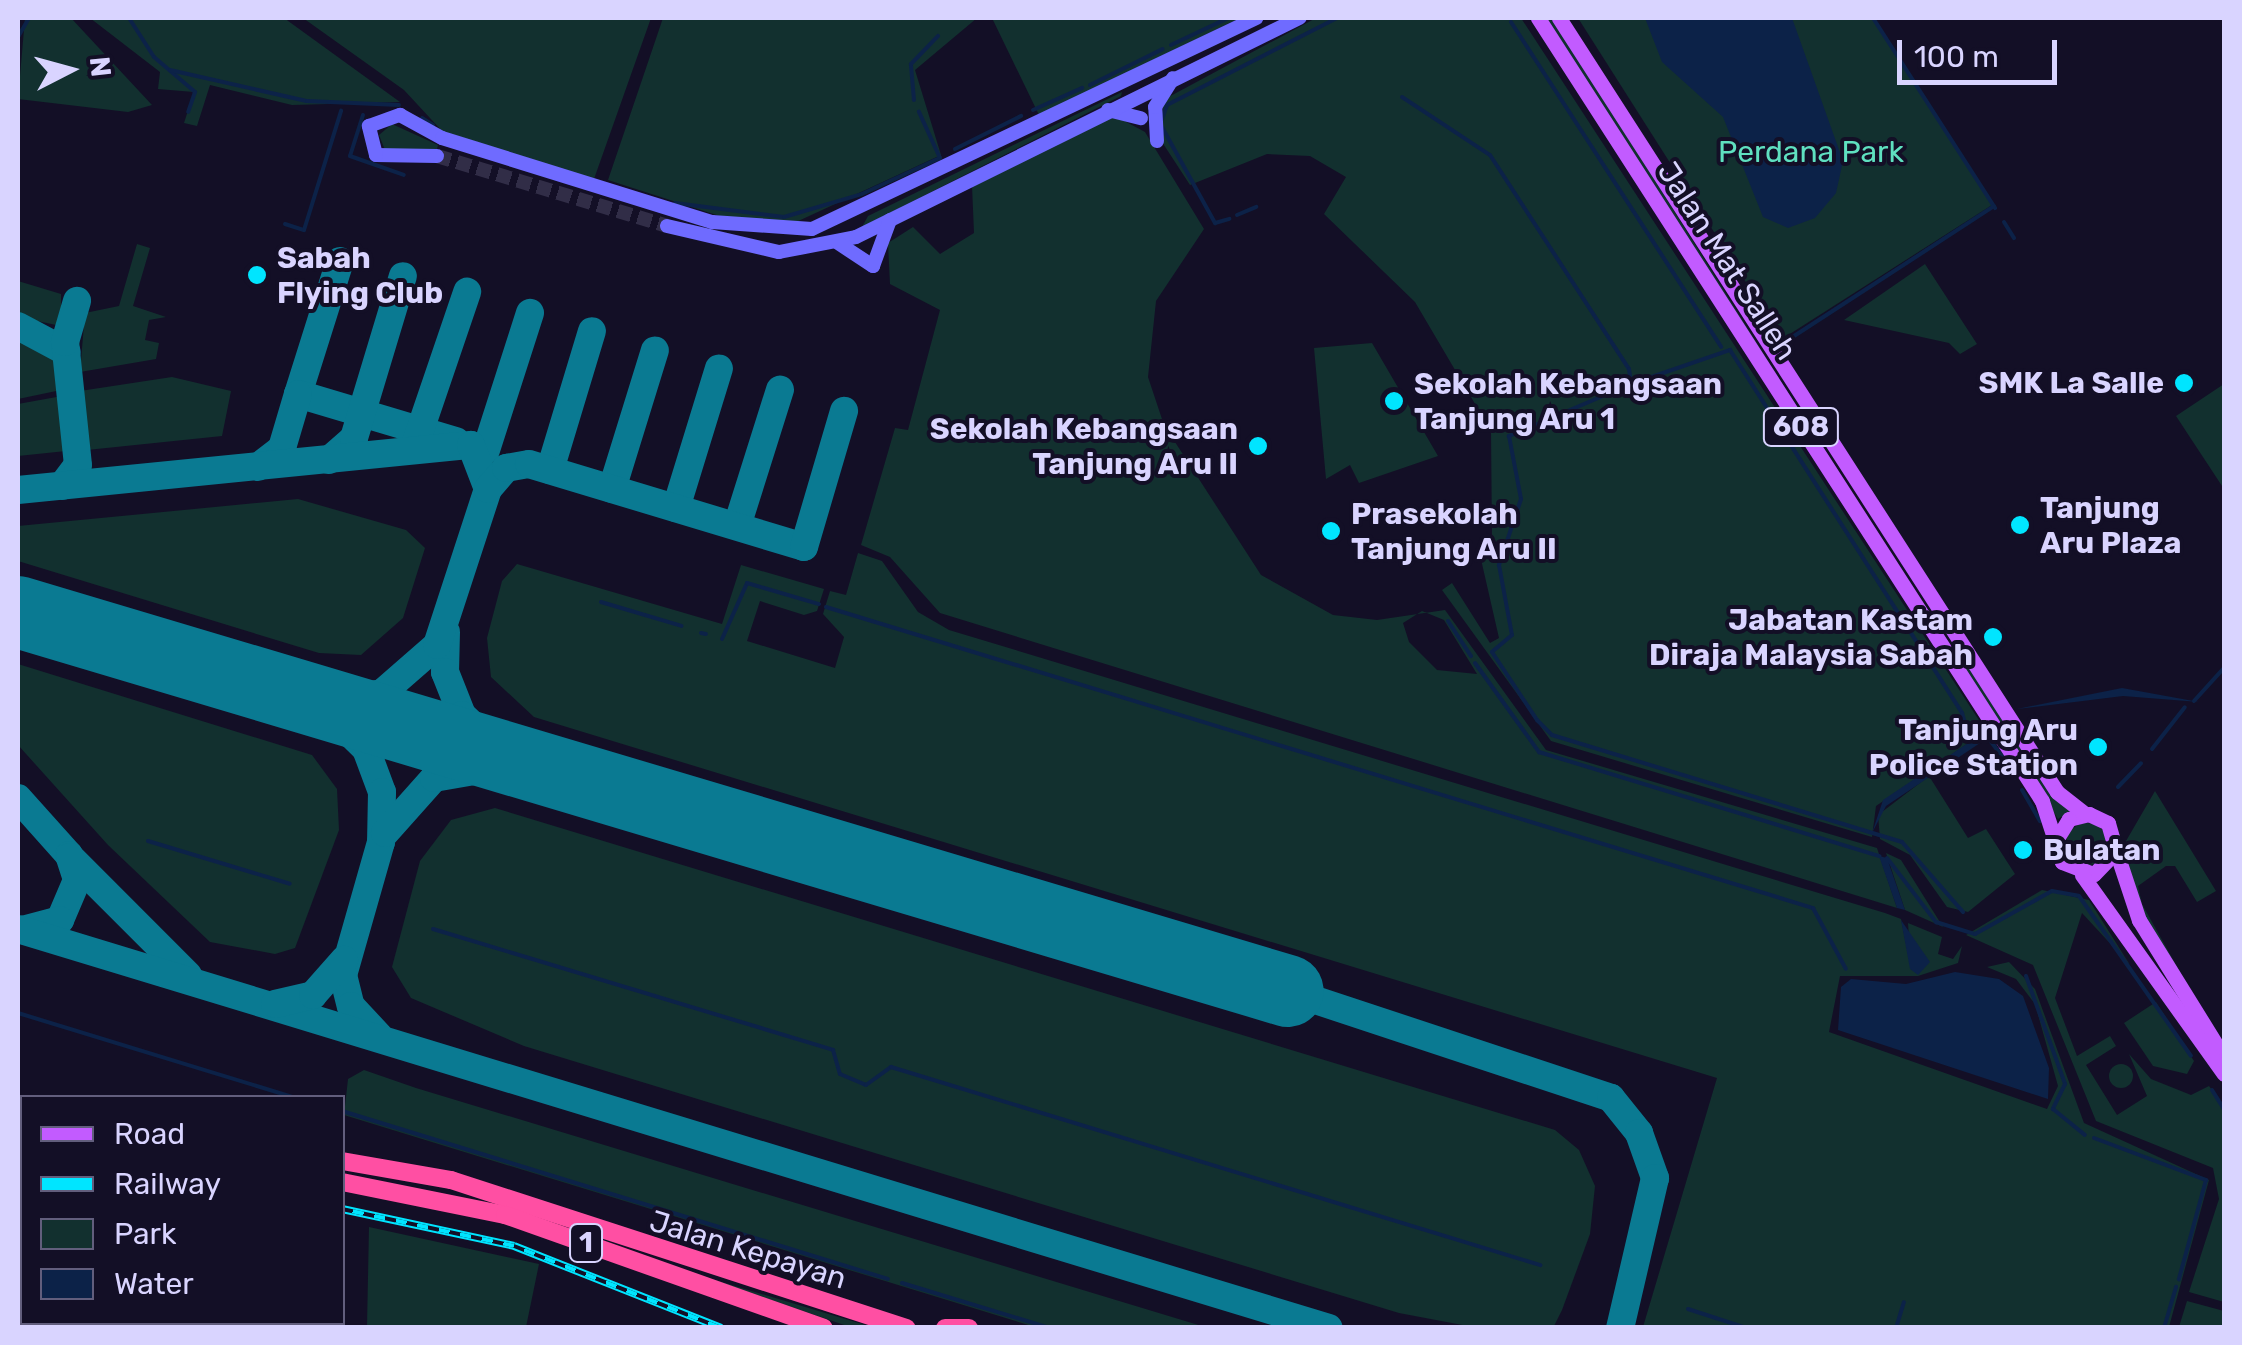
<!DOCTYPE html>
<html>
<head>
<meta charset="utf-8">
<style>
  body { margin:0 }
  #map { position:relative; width:2242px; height:1345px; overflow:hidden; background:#130f26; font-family:Rubik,sans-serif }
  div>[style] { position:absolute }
  .green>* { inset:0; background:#12302f }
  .round { border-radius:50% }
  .water>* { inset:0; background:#0c2248 }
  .stream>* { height:4px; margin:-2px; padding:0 2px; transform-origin:2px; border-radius:2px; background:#0c2248 }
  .taxiway>* { height:28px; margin:-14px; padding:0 14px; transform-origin:14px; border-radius:14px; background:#0a7a92 }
  .runway>* { height:72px; margin:-36px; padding:0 36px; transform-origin:36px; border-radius:36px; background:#0a7a92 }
  .secondary-tunnel>* { height:14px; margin-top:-7px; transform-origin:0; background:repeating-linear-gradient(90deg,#312d47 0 14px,transparent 0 21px) }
  .secondary>* { height:14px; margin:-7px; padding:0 7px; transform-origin:7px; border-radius:7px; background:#6f6bff }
  .primary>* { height:15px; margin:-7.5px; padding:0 7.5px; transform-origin:7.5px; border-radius:7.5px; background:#c25bff }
  .highway>* { height:18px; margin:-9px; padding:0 9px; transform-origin:9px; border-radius:9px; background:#ff4fa3 }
  .rail>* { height:8px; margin-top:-4px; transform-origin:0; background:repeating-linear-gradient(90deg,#130f26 0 11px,#00e5ff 0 22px); box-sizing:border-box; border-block:2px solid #00e5ff }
  .dots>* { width:28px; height:28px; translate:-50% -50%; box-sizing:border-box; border:5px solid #130f26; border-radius:50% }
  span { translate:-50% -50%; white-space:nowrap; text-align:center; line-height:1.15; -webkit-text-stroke:8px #130f26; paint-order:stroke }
  .shield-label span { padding:2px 8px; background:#130f26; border:2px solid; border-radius:8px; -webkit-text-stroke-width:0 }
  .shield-label { font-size:28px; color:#d9d4ff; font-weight:700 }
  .park-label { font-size:30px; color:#5fe0c0 }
  .poi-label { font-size:30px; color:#d9d4ff; font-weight:700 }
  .left { translate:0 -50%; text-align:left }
  .right { translate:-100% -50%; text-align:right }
  .street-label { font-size:30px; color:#d9d4ff }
  .frame { position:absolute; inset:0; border:20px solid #d9d4ff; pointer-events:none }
  .legend { position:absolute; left:20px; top:1095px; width:325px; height:230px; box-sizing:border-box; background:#130f26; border:2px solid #625e7d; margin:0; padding:12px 18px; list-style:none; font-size:30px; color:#d9d4ff }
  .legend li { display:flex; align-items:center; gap:20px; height:50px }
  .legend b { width:50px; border:2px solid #625e7d }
  .north { position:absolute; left:20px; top:20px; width:100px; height:100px; -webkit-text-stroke:8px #130f26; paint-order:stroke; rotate:84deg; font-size:28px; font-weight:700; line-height:40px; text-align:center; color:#d9d4ff }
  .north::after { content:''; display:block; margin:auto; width:35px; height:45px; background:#d9d4ff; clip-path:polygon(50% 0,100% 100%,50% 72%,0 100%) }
  .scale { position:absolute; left:1897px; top:40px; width:160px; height:45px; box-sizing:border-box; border:5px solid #d9d4ff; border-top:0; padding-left:12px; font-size:30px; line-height:35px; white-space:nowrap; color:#d9d4ff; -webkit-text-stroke:8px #130f26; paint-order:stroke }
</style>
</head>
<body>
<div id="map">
  <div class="green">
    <div style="clip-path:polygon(25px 18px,71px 18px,152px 105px,128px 112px,18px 99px)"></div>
    <div style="clip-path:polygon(90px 18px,284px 18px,400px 102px,292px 105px,210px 85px,197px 126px,184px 123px,194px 92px,158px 89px,160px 72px)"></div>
    <div style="clip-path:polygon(303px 18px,651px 18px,594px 179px,442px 131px,404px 90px)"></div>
    <div style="clip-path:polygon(663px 18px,977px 18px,915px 70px,941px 155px,794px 223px,732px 220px,608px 180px)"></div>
    <div style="clip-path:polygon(992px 18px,1240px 18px,1039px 115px)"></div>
    <div style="clip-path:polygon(1316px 18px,1521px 18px,1986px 731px,1876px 806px,1872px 837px,1551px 741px,1442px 590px,1452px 583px,1490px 643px,1499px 638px,1480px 555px,1492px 539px,1491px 431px,1415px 302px,1324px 214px,1346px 177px,1310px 156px,1267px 154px,1190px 185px,1162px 142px,1163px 100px)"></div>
    <div style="clip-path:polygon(1545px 18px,1553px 18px,1839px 474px)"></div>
    <div style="clip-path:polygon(1578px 18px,1872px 18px,1992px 205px,1782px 339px)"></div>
    <div style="clip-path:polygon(1122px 92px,1121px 96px,862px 227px,868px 216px)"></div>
    <div style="clip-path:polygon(evenodd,1115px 116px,1145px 132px,1204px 229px,1156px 301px,1148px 377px,1164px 425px,1261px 575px,1333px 615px,1377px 620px,1445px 610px,1546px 750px,1877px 848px,1897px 908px,940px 613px,890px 557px,861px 545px,895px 428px,908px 430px,940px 310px,890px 284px,888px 243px,913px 227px,940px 254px,974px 233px,972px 186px,1115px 116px,1422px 611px,1444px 620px,1477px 674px,1437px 670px,1409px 642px,1403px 623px,1422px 611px)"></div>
    <div style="clip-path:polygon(392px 124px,438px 145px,437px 149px,385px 150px,379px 135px)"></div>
    <div style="clip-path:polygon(137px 244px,150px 248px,133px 306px,166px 317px,149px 320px,145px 340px,159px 343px,156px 359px,80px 372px,85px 313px,119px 306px)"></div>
    <div style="clip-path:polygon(1925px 264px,1977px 344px,1960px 354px,1949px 343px,1844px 320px)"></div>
    <div style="clip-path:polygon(18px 281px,61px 294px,61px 326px,18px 317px)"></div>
    <div style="clip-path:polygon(18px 334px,54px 347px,61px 390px,18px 399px)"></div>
    <div style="clip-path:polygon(1372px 343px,1438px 456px,1359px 483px,1350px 465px,1326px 479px,1314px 348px)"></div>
    <div style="clip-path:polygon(172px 377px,231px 391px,222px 436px,87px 450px,80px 391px)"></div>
    <div style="clip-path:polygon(2224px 384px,2224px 489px,2176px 416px)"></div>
    <div style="clip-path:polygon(62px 396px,66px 451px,18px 456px,18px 404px)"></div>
    <div style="clip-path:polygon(298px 499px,406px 530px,425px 548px,403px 618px,361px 655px,319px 653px,18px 561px,18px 526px)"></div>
    <div style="clip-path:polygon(858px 553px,882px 561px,918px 612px,949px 630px,1885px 913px,1901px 919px,1911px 969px,1908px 923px,1942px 937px,1938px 954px,1953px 959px,1962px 946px,1958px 963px,1918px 976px,1840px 976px,1829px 1032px,2047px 1109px,2058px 1086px,2035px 1004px,2016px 979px,1987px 967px,2009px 962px,2035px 989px,2084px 1123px,2209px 1180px,2169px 1327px,1643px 1327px,1717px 1078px,534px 717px,491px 677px,487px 638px,502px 581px,517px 564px,722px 624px,741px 565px,824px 589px,817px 611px,804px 615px,760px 601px,747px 641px,835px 668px,844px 637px,823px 614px,830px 591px,846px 595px)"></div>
    <div style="clip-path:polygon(1962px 655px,2070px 811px,2058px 819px,1957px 659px)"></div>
    <div style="clip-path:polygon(18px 664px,312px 755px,337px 789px,339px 830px,295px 948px,275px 954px,210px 942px,108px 845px,18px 745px)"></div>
    <div style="clip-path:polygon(1929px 776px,1968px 838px,1986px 829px,2015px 874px,1968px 912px,1947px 907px,1910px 855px,1880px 839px,1878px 815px)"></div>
    <div style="clip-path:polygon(2155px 791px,2216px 891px,2197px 902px,2175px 866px,2166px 866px,2138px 886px,2142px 904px,2224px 1051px,2145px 930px,2130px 878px,2126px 841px)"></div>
    <div style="clip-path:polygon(495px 808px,1555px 1130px,1579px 1150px,1595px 1186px,1590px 1234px,1562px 1310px,1553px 1328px,1473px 1327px,1399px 1313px,524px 1046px,411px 998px,392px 967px,420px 861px,451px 820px)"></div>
    <div class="round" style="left:2066px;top:823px;width:42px;height:42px"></div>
    <div style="clip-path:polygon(1886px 853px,1901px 860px,1943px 927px,1905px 910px)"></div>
    <div style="clip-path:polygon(2042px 890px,2089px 900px,2130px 965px,2082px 913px,2055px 998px,2077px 1056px,2110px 1036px,2116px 1046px,2086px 1065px,2117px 1115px,2147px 1096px,2129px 1054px,2151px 1079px,2191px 1095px,2209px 1086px,2224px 1106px,2224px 1302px,2189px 1292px,2219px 1199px,2213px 1168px,2096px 1121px,2033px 965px,1966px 935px)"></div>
    <div style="clip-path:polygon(2156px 1002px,2194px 1061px,2187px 1074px,2153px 1066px,2124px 1023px)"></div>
    <div class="round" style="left:2109px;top:1064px;width:24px;height:24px"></div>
    <div style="clip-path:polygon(364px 1070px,416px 1088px,1205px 1327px,1035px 1327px,344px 1115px,348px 1079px)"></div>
    <div style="clip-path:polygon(369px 1227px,539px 1264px,526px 1327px,367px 1327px)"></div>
    <div style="clip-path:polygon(705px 1277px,872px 1327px,850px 1327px)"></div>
    <div style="clip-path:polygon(2187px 1301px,2224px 1311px,2224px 1327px,2179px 1327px)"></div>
  </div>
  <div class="water">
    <div style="clip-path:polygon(1645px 18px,1792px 18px,1843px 161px,1836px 193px,1815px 218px,1788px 228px,1763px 217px,1723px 117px,1662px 62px)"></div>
    <div style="clip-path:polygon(2122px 688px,2199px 702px,2123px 696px,2017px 709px)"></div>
    <div style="clip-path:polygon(1986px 731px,1989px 737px,1886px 806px,1872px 833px,1883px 800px)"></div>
    <div style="clip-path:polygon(1879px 856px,1887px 858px,1905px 910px,1897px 908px)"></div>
    <div style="clip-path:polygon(1901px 920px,1930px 962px,1918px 975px,1910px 969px)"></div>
    <div style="clip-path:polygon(1955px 972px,1999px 979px,2023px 996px,2049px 1068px,2048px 1099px,1838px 1030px,1841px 987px,1851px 979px,1906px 984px)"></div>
  </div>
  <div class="stream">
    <div style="left:129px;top:18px;width:46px;rotate:57.3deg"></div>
    <div style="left:154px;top:57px;width:54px;rotate:40.5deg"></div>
    <div style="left:195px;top:92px;width:21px;rotate:109deg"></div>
    <div style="left:1873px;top:18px;width:226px;rotate:57.3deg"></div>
    <div style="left:1511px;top:22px;width:387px;rotate:57.1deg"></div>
    <div style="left:18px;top:37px;width:22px;rotate:-60deg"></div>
    <div style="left:1171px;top:45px;width:63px;rotate:-25.3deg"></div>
    <div style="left:170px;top:70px;width:140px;rotate:12.8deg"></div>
    <div style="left:307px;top:101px;width:92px;rotate:2.5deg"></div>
    <div style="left:1090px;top:85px;width:81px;rotate:-26.3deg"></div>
    <div style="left:1402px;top:97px;width:105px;rotate:33.4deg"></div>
    <div style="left:1490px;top:155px;width:255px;rotate:57deg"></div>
    <div style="left:1629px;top:369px;width:15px;rotate:82deg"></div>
    <div style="left:1631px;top:384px;width:133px;rotate:156.9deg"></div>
    <div style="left:1509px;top:436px;width:64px;rotate:79.2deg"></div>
    <div style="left:1521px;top:499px;width:70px;rotate:108.4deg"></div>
    <div style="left:1499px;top:565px;width:71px;rotate:79.5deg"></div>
    <div style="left:1512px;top:635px;width:26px;rotate:140deg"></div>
    <div style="left:1492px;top:652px;width:82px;rotate:56.5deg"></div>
    <div style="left:1537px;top:720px;width:21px;rotate:45deg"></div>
    <div style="left:1552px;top:735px;width:366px;rotate:17deg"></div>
    <div style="left:1902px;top:842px;width:93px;rotate:48.9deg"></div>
    <div style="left:914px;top:100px;width:36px;rotate:-95deg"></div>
    <div style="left:911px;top:64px;width:39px;rotate:-46deg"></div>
    <div style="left:1033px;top:110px;width:54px;rotate:-24.2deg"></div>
    <div style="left:363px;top:115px;width:43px;rotate:107.6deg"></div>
    <div style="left:350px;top:156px;width:57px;rotate:19.4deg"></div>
    <div style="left:422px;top:118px;width:13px;rotate:32deg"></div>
    <div style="left:1162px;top:119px;width:15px;rotate:-70deg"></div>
    <div style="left:1167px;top:105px;width:191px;rotate:-27.1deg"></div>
    <div style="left:1162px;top:127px;width:110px;rotate:61.1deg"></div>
    <div style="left:1215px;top:223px;width:15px;rotate:-16deg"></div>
    <div style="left:955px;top:149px;width:74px;rotate:-26.6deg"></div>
    <div style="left:675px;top:203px;width:110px;rotate:7.3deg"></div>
    <div style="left:784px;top:217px;width:81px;rotate:-16.4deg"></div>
    <div style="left:862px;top:194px;width:86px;rotate:-24.8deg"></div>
    <div style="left:940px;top:158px;width:51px;rotate:-114.5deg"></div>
    <div style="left:1237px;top:215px;width:21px;rotate:-23deg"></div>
    <div style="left:2004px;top:222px;width:19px;rotate:58deg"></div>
    <div style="left:285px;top:224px;width:20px;rotate:18deg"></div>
    <div style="left:304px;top:230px;width:125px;rotate:-72.7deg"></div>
    <div style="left:1791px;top:338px;width:242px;rotate:-33deg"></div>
    <div style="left:1631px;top:384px;width:105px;rotate:-19deg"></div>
    <div style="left:1730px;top:350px;width:431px;rotate:57.4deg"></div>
    <div style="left:1962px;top:713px;width:31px;rotate:73deg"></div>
    <div style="left:601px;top:602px;width:84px;rotate:16.5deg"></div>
    <div style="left:826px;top:607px;width:1032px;rotate:16.96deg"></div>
    <div style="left:1813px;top:908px;width:69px;rotate:61.6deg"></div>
    <div style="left:1448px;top:621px;width:42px;rotate:56.7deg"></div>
    <div style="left:701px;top:633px;width:5px;rotate:11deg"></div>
    <div style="left:722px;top:639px;width:61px;rotate:-65.9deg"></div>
    <div style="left:747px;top:583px;width:75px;rotate:16.3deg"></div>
    <div style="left:1475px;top:663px;width:110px;rotate:54.3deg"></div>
    <div style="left:1539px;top:752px;width:356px;rotate:17deg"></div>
    <div style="left:2194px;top:701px;width:45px;rotate:-47.7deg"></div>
    <div style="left:1986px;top:735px;width:30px;rotate:53deg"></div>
    <div style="left:2152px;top:749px;width:53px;rotate:-51.8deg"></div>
    <div style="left:2009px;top:767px;width:12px;rotate:59deg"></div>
    <div style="left:2118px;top:787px;width:33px;rotate:-46deg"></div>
    <div style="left:2022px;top:790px;width:36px;rotate:60deg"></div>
    <div style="left:148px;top:841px;width:148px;rotate:16.8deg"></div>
    <div style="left:1887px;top:858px;width:81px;rotate:52.6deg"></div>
    <div style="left:1936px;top:922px;width:41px;rotate:17.1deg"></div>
    <div style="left:1975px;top:934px;width:88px;rotate:-29.2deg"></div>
    <div style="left:2052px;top:891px;width:27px;rotate:10deg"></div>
    <div style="left:2079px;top:896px;width:195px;rotate:55deg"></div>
    <div style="left:433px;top:929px;width:418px;rotate:16.8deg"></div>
    <div style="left:833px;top:1050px;width:25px;rotate:74deg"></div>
    <div style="left:840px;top:1074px;width:28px;rotate:23deg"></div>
    <div style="left:866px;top:1085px;width:31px;rotate:-36deg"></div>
    <div style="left:891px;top:1067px;width:679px;rotate:16.97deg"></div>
    <div style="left:2026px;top:976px;width:115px;rotate:70.1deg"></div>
    <div style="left:2065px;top:1084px;width:28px;rotate:116deg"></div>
    <div style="left:2053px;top:1109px;width:41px;rotate:39.1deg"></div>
    <div style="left:18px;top:1013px;width:291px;rotate:17deg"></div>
    <div style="left:2212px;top:1090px;width:22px;rotate:58deg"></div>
    <div style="left:342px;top:1111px;width:571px;rotate:17.1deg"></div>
    <div style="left:2094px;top:1138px;width:120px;rotate:20.6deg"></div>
    <div style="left:2206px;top:1180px;width:103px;rotate:105.3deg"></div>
    <div style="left:902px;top:1283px;width:155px;rotate:16.9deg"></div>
    <div style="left:1688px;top:1309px;width:62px;rotate:17.9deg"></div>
    <div style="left:1896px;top:1328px;width:27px;rotate:-73deg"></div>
    <div style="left:2164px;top:1328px;width:43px;rotate:-73.7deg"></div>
  </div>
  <div class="taxiway">
    <div style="left:340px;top:261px;width:139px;rotate:107.5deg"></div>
    <div style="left:298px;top:394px;width:165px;rotate:16.6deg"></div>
    <div style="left:18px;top:326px;width:55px;rotate:28deg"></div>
    <div style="left:415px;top:445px;width:162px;rotate:-71.2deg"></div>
    <div style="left:486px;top:450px;width:144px;rotate:-72.2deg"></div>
    <div style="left:329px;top:460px;width:33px;rotate:-41deg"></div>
    <div style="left:354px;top:438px;width:169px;rotate:-73.2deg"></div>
    <div style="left:258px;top:467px;width:31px;rotate:-38deg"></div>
    <div style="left:282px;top:448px;width:56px;rotate:-73.5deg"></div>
    <div style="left:550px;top:470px;width:145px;rotate:-73.2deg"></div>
    <div style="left:62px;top:486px;width:26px;rotate:-53deg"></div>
    <div style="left:78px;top:465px;width:124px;rotate:-96deg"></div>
    <div style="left:65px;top:342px;width:43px;rotate:-73.7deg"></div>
    <div style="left:612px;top:489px;width:145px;rotate:-72.8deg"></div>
    <div style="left:18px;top:490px;width:455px;rotate:-5.7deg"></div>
    <div style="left:471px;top:445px;width:47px;rotate:68.9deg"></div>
    <div style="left:676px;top:508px;width:146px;rotate:-72.9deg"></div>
    <div style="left:737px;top:526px;width:143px;rotate:-72.5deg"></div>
    <div style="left:446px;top:632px;width:40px;rotate:91.4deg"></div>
    <div style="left:445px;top:672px;width:46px;rotate:68.4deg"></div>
    <div style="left:462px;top:715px;width:71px;rotate:43.3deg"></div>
    <div style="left:320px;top:704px;width:63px;rotate:-10.1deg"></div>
    <div style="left:382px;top:693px;width:73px;rotate:-41.1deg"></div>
    <div style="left:437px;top:645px;width:164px;rotate:-71.9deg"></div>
    <div style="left:488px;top:489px;width:28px;rotate:-49deg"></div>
    <div style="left:506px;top:468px;width:23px;rotate:-10deg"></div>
    <div style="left:529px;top:464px;width:287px;rotate:16.8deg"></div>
    <div style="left:804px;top:547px;width:142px;rotate:-73.6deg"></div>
    <div style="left:320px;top:704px;width:64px;rotate:44.4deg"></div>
    <div style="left:366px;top:749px;width:46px;rotate:69.6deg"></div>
    <div style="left:382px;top:792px;width:50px;rotate:91.1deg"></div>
    <div style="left:381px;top:842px;width:138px;rotate:105.9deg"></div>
    <div style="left:343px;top:975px;width:32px;rotate:76deg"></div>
    <div style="left:351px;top:1006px;width:41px;rotate:47deg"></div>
    <div style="left:18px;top:798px;width:76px;rotate:48.2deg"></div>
    <div style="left:69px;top:855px;width:26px;rotate:72deg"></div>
    <div style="left:77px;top:880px;width:43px;rotate:113deg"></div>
    <div style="left:60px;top:920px;width:39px;rotate:165deg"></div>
    <div style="left:385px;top:833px;width:74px;rotate:-48.3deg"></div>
    <div style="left:434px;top:778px;width:81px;rotate:-9.9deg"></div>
    <div style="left:70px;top:857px;width:167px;rotate:45deg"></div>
    <div style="left:18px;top:929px;width:1370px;rotate:16.93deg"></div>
    <div style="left:1288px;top:991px;width:340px;rotate:18.3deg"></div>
    <div style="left:1611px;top:1098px;width:45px;rotate:51.3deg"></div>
    <div style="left:1639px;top:1133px;width:48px;rotate:70.4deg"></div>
    <div style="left:1655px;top:1178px;width:154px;rotate:103.1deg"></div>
    <div style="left:275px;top:1004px;width:39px;rotate:-13deg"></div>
    <div style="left:313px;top:995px;width:47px;rotate:-48.5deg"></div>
  </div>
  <div class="runway">
    <div style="left:18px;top:612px;width:1325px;rotate:16.62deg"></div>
  </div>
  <div class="secondary-tunnel">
    <div style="left:437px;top:156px;width:240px;rotate:16.9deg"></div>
  </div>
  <div class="secondary">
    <div style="left:1108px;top:110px;width:34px;rotate:14deg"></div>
    <div style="left:1157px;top:141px;width:34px;rotate:-93deg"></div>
    <div style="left:1155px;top:107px;width:34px;rotate:-58deg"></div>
    <div style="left:437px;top:156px;width:61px;rotate:-179.1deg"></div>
    <div style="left:376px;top:155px;width:30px;rotate:-104deg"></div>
    <div style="left:369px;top:126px;width:33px;rotate:-20deg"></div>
    <div style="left:400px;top:115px;width:48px;rotate:28.7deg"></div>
    <div style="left:442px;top:138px;width:283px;rotate:17.3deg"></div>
    <div style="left:712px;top:222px;width:100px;rotate:4deg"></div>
    <div style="left:812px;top:229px;width:492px;rotate:-25.4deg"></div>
    <div style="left:667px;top:226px;width:115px;rotate:13.1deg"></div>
    <div style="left:779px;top:252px;width:78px;rotate:-11deg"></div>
    <div style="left:856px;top:237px;width:495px;rotate:-26.3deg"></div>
    <div style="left:838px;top:243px;width:42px;rotate:33.3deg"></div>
    <div style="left:873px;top:266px;width:49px;rotate:-69.7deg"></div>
  </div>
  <div class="primary">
    <div style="left:1538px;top:18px;width:931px;rotate:57.23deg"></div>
    <div style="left:2042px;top:801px;width:64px;rotate:71.8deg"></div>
    <div style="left:2062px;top:862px;width:34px;rotate:21deg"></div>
    <div style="left:2094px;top:874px;width:32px;rotate:-46deg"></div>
    <div style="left:2116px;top:851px;width:29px;rotate:-106deg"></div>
    <div style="left:2108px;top:823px;width:21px;rotate:-155deg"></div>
    <div style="left:2089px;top:814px;width:21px;rotate:166deg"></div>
    <div style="left:2069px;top:819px;width:25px;rotate:122deg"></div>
    <div style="left:1559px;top:18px;width:920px;rotate:57.24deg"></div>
    <div style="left:2057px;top:792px;width:36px;rotate:38deg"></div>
    <div style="left:2116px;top:851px;width:73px;rotate:71.6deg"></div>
    <div style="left:2139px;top:920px;width:161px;rotate:58.2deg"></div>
    <div style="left:2082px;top:875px;width:244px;rotate:54.5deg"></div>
  </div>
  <div class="highway">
    <div style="left:18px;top:1156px;width:4px"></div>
    <div style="left:342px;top:1161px;width:111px;rotate:9.9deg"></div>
    <div style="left:451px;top:1180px;width:479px;rotate:18deg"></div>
    <div style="left:18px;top:1178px;width:4px"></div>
    <div style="left:342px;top:1182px;width:166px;rotate:11.4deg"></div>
    <div style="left:505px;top:1215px;width:338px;rotate:19.5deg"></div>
    <div style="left:945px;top:1328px;width:24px"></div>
  </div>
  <div class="rail">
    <div style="left:18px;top:1207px;width:4px"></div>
    <div style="left:342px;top:1209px;width:176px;rotate:12.1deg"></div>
    <div style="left:514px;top:1246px;width:223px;rotate:21.6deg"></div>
  </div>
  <div class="dots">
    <div style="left:257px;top:275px;background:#00e5ff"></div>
    <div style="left:2184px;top:383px;background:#00e5ff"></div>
    <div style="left:1394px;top:401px;background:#00e5ff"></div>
    <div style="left:1258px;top:446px;background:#00e5ff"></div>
    <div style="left:2020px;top:525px;background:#00e5ff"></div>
    <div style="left:1331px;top:531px;background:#00e5ff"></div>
    <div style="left:1993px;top:637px;background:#00e5ff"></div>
    <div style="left:2098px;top:747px;background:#00e5ff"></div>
    <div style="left:2023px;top:850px;background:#00e5ff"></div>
  </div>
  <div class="shield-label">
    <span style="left:1801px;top:427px">608</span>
    <span style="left:586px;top:1243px">1</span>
  </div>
  <div class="park-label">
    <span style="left:1811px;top:152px">Perdana Park</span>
  </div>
  <div class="poi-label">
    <span class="left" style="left:277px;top:275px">Sabah<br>Flying Club</span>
    <span class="right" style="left:2164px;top:383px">SMK La Salle</span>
    <span class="left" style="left:1414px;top:401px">Sekolah Kebangsaan<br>Tanjung Aru 1</span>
    <span class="right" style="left:1238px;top:446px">Sekolah Kebangsaan<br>Tanjung Aru II</span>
    <span class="left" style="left:2040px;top:525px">Tanjung<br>Aru Plaza</span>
    <span class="left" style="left:1351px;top:531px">Prasekolah<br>Tanjung Aru II</span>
    <span class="right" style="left:1973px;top:637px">Jabatan Kastam<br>Diraja Malaysia Sabah</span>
    <span class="right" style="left:2078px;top:747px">Tanjung Aru<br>Police Station</span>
    <span class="left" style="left:2043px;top:850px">Bulatan</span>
  </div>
  <div class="street-label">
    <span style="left:1727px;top:261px;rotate:57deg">Jalan Mat Salleh</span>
    <span style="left:748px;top:1250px;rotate:17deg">Jalan Kepayan</span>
  </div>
  <div class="frame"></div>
  <ul class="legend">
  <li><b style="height:12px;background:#c25bff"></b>Road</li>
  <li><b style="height:12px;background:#00e5ff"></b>Railway</li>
  <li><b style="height:28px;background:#12302f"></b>Park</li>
  <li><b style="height:28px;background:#0c2248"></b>Water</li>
  </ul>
  <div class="north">N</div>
  <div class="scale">100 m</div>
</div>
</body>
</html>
